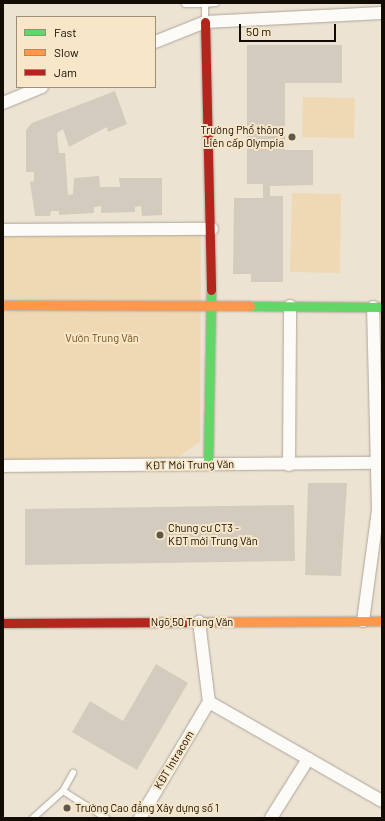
<!DOCTYPE html>
<html>
<head>
<meta charset="utf-8">
<style>
  body { margin:0 }
  #map { position:relative; width:385px; height:821px; overflow:hidden; background:#ede3d3; font-family:Barlow,sans-serif }
  div>[style] { position:absolute }
  .green>* { inset:0; background:#efd9b4 }
  .building>* { inset:0; background:#d3cbbe }
  .roads { filter:drop-shadow(0 0 1px #ada599) drop-shadow(0 0 1px #ada599) }
  .lane>* { height:6px; margin:-3px; padding:0 3px; transform-origin:3px; border-radius:3px; background:#fcfbf8 }
  .street>* { height:12px; margin:-6px; padding:0 6px; transform-origin:6px; border-radius:6px; background:#fcfbf8 }
  .fast>* { height:9px; margin:-4.5px; padding:0 4.5px; transform-origin:4.5px; border-radius:4.5px; background:#63d668 }
  .slow>* { height:9px; margin:-4.5px; padding:0 4.5px; transform-origin:4.5px; border-radius:4.5px; background:#ff974d }
  .jam>* { height:9px; margin:-4.5px; padding:0 4.5px; transform-origin:4.5px; border-radius:4.5px; background:#b3261e }
  .dots>* { width:11px; height:11px; translate:-50% -50%; box-sizing:border-box; border:2px solid #f8e6c8; border-radius:50% }
  span { translate:-50% -50%; white-space:nowrap; text-align:center; line-height:1.15; -webkit-text-stroke:4px #f8e6c8; paint-order:stroke }
  .poi-label { font-size:11px; color:#120c04 }
  .right { translate:-100% -50%; text-align:right }
  .left { translate:0 -50%; text-align:left }
  .park-label { font-size:11px; color:#6f521b }
  .street-label { font-size:11px; color:#120c04 }
  .frame { position:absolute; inset:0; border:4px solid #120c04; pointer-events:none }
  .legend { position:absolute; left:16px; top:16px; width:140px; height:72px; box-sizing:border-box; background:#f8e6c8; border:1px solid #9c8f7a; margin:0; padding:5px 7px; list-style:none; font-size:12px; color:#120c04 }
  .legend li { display:flex; align-items:center; gap:8px; height:20px }
  .legend b { width:20px; border:1px solid #9c8f7a }
  .scale { position:absolute; left:239px; top:24px; width:97px; height:18px; box-sizing:border-box; border:2px solid #120c04; border-top:0; padding-left:5px; font-size:12px; line-height:14px; white-space:nowrap; color:#120c04; -webkit-text-stroke:3px #f8e6c8; paint-order:stroke }
</style>
</head>
<body>
<div id="map">
  <div class="green">
    <div style="clip-path:polygon(303px 97px,355px 98px,354px 138px,302px 137px)"></div>
    <div style="clip-path:polygon(292px 193px,341px 194px,340px 273px,290px 272px)"></div>
    <div style="clip-path:polygon(3px 230px,201px 233px,200px 442px,165px 466px,3px 466px)"></div>
  </div>
  <div class="building">
    <div style="clip-path:polygon(247px 45px,342px 45px,342px 83px,285px 83px,285px 150px,313px 150px,313px 185px,270px 186px,270px 196px,283px 196px,283px 282px,251px 282px,251px 274px,233px 274px,234px 198px,263px 198px,263px 184px,247px 184px)"></div>
    <div style="clip-path:polygon(115px 91px,127px 124px,108px 132px,107px 127px,69px 147px,63px 129px,57px 133px,59px 153px,65px 153px,68px 195px,73px 194px,74px 178px,99px 176px,100px 187px,120px 187px,119px 178px,162px 178px,162px 215px,142px 216px,141px 206px,135px 207px,135px 212px,101px 213px,101px 206px,94px 207px,94px 213px,59px 215px,59px 211px,51px 211px,50px 216px,35px 216px,30px 182px,34px 181px,34px 172px,26px 172px,26px 130px,32px 123px)"></div>
    <div style="clip-path:polygon(308px 483px,347px 483px,341px 576px,305px 575px)"></div>
    <div style="clip-path:polygon(294px 505px,295px 561px,25px 565px,25px 509px)"></div>
    <div style="clip-path:polygon(156px 664px,188px 683px,137px 770px,72px 732px,90px 701px,123px 721px)"></div>
  </div>
  <div class="roads">
    <div class="lane">
      <div style="left:185px;top:4px;width:20px"></div>
      <div style="left:205px;top:21px;width:17px;rotate:-90deg"></div>
      <div style="left:205px;top:4px;width:11px;rotate:-5deg"></div>
      <div style="left:63px;top:791px;width:21px;rotate:-61deg"></div>
      <div style="left:33px;top:818px;width:40px;rotate:-42deg"></div>
      <div style="left:63px;top:791px;width:51px;rotate:32.1deg"></div>
    </div>
    <div class="street">
      <div style="left:155px;top:42px;width:54px;rotate:-21.8deg"></div>
      <div style="left:205px;top:22px;width:177px;rotate:-2.9deg"></div>
      <div style="left:3px;top:103px;width:42px;rotate:-22.3deg"></div>
      <div style="left:3px;top:230px;width:209px;rotate:-0.3deg"></div>
      <div style="left:289px;top:465px;width:159px;rotate:-89.6deg"></div>
      <div style="left:3px;top:466px;width:373px;rotate:-0.5deg"></div>
      <div style="left:363px;top:621px;width:112px;rotate:-82.3deg"></div>
      <div style="left:378px;top:510px;width:203px;rotate:-91.4deg"></div>
      <div style="left:209px;top:702px;width:199px;rotate:29.8deg"></div>
      <div style="left:140px;top:818px;width:135px;rotate:-59.3deg"></div>
      <div style="left:209px;top:702px;width:81px;rotate:-97.1deg"></div>
      <div style="left:271px;top:818px;width:70px;rotate:-57.9deg"></div>
    </div>
    <div class="fast">
      <div style="left:250px;top:306px;width:132px;rotate:0.4deg"></div>
      <div style="left:208px;top:464px;width:174px;rotate:-89deg"></div>
    </div>
    <div class="slow">
      <div style="left:3px;top:305px;width:247px;rotate:0.2deg"></div>
      <div style="left:193px;top:622px;width:189px;rotate:-0.3deg"></div>
    </div>
    <div class="jam">
      <div style="left:205px;top:22px;width:268px;rotate:88.7deg"></div>
      <div style="left:3px;top:623px;width:190px;rotate:-0.3deg"></div>
    </div>
  </div>
  <div class="dots">
    <div style="left:292px;top:137px;background:#5f574c"></div>
    <div style="left:160px;top:535px;background:#5f574c"></div>
    <div style="left:67px;top:808px;background:#5f574c"></div>
  </div>
  <div class="poi-label">
    <span class="right" style="left:284px;top:137px">Trường Phổ thông<br>Liên cấp Olympia</span>
    <span class="left" style="left:168px;top:535px">Chung cư CT3 -<br>KĐT mới Trung Văn</span>
    <span class="left" style="left:75px;top:808px">Trường Cao đẳng Xây dựng số 1</span>
  </div>
  <div class="park-label">
    <span style="left:102px;top:338px">Vườn Trung Văn</span>
  </div>
  <div class="street-label">
    <span style="left:190px;top:465px;rotate:-1deg">KĐT Mới Trung Văn</span>
    <span style="left:192px;top:622px">Ngõ 50 Trung Văn</span>
    <span style="left:174px;top:760px;rotate:-59deg">KĐT Intracom</span>
  </div>
  <div class="frame"></div>
  <ul class="legend">
  <li><b style="height:5px;background:#63d668"></b>Fast</li>
  <li><b style="height:5px;background:#ff974d"></b>Slow</li>
  <li><b style="height:5px;background:#b3261e"></b>Jam</li>
  </ul>
  <div class="scale">50 m</div>
</div>
</body>
</html>
